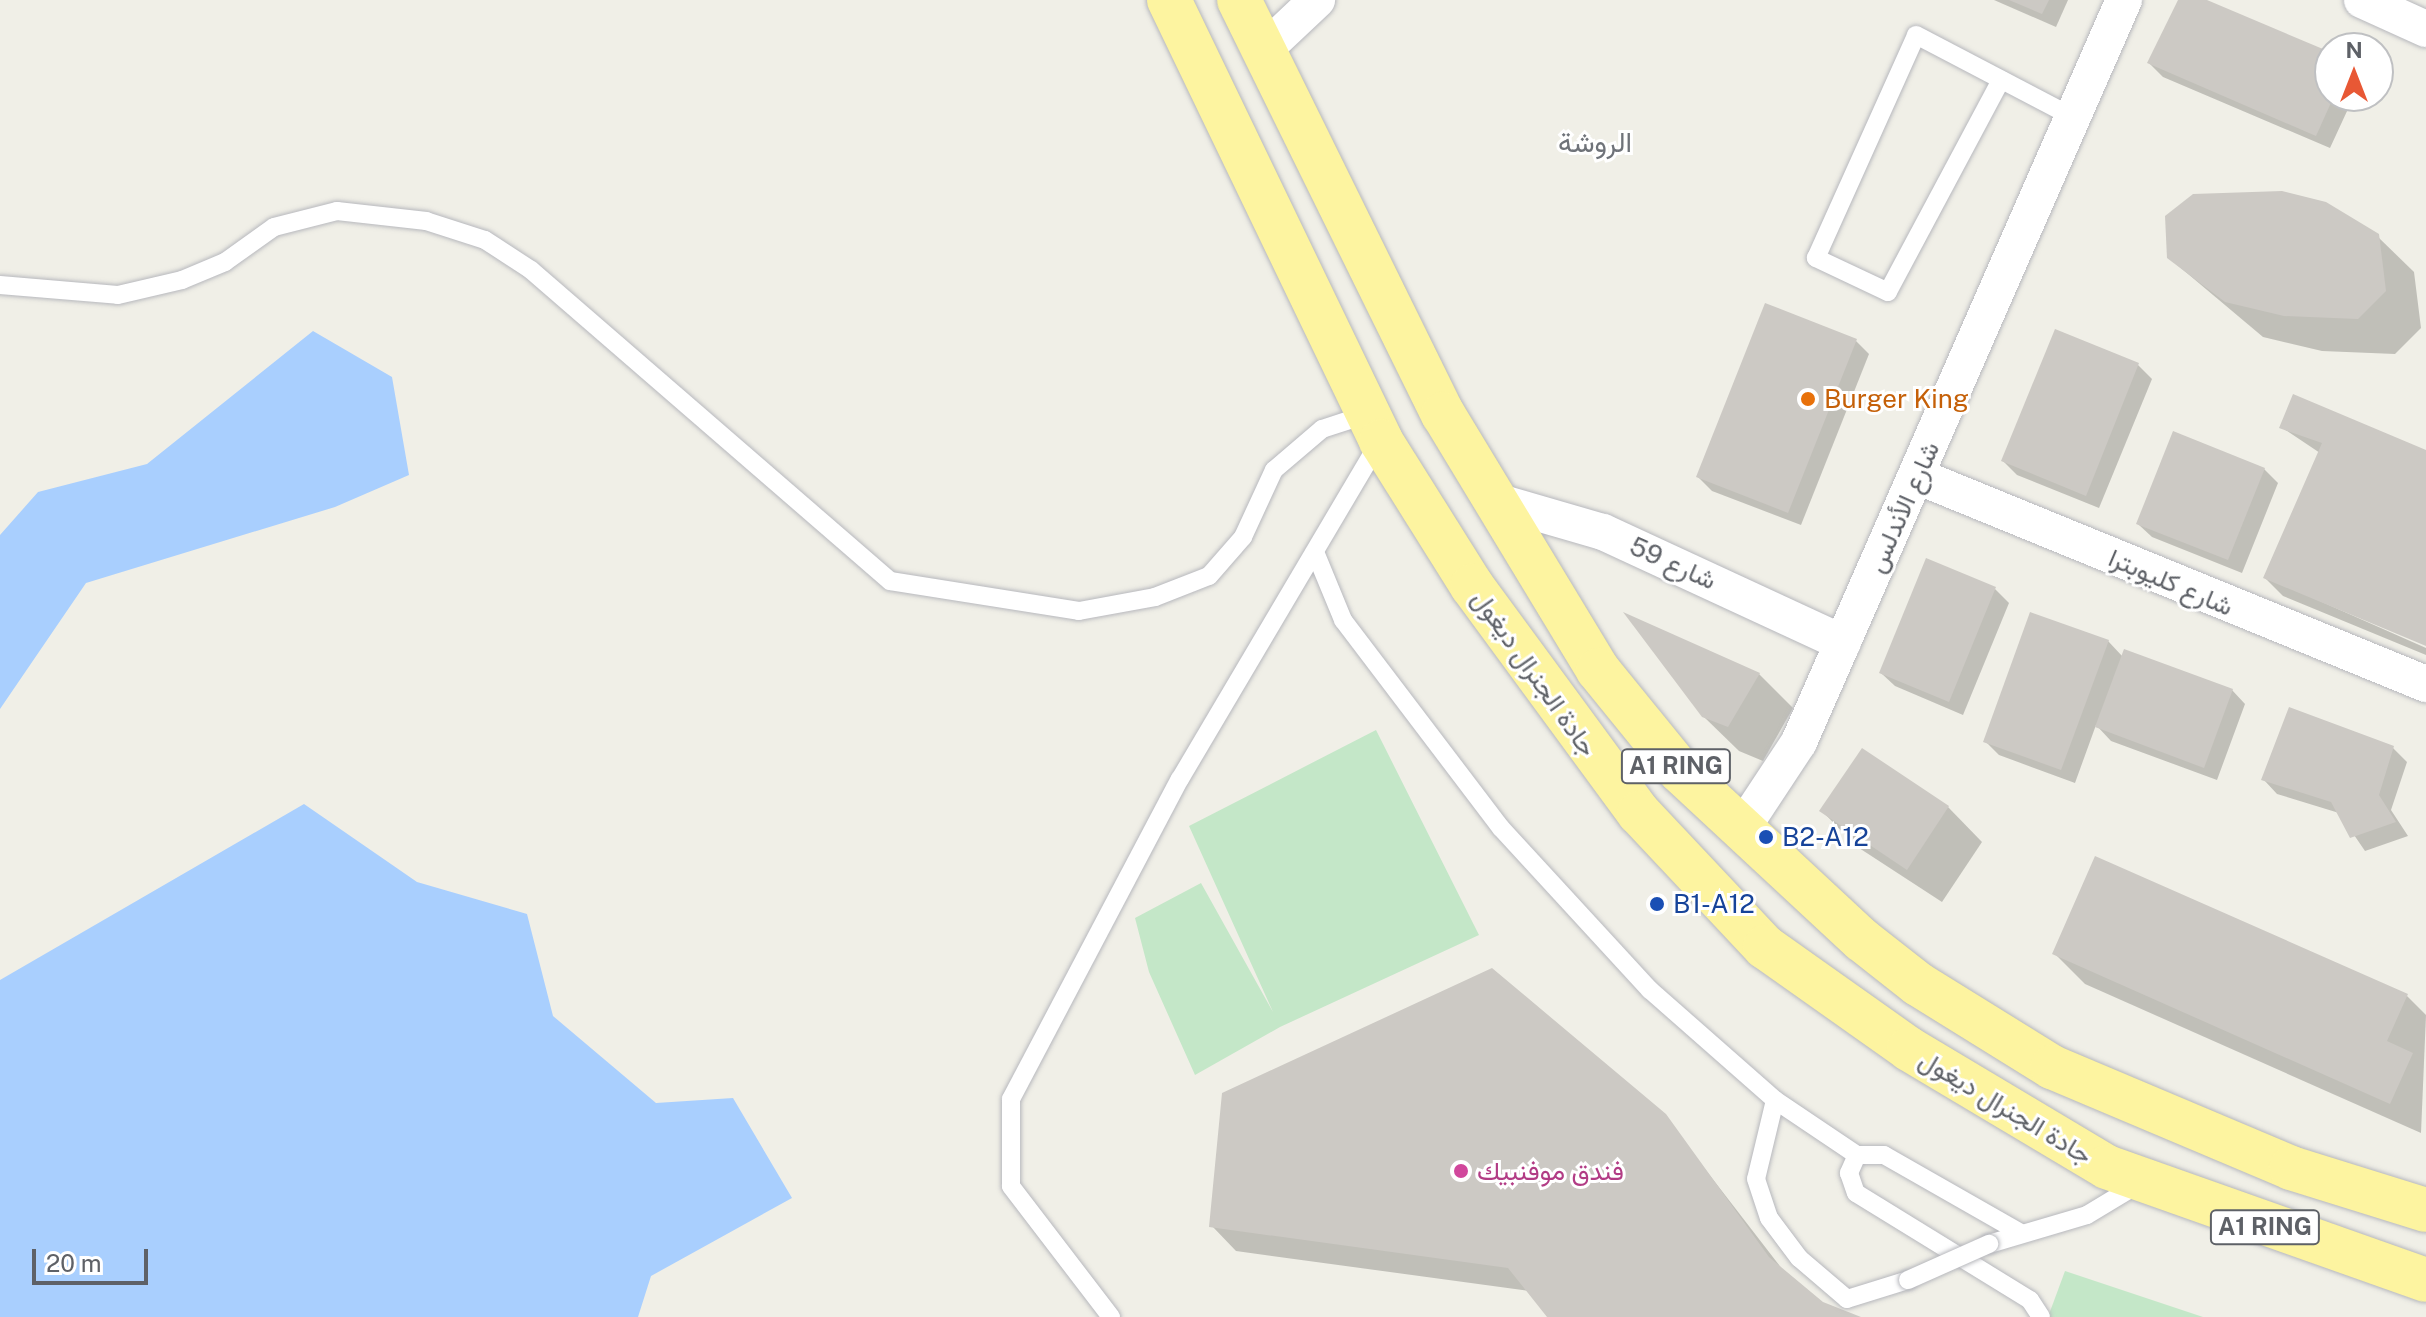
<!DOCTYPE html>
<html>
<head>
<meta charset="utf-8">
<style>
  body { margin:0 }
  #map { position:relative; width:2426px; height:1317px; overflow:hidden; background:#f0efe7; font-family:"Public Sans",Vazirmatn,sans-serif }
  div>[style] { position:absolute }
  .green>* { inset:0; background:#c4e7c8 }
  .water>* { inset:0; background:#a9cffe }
  .shadow>* { inset:0; background:#0003 }
  .building>* { inset:0; background:#ccc9c4 }
  .roads { filter:drop-shadow(0 0 2px #b7b8bd) drop-shadow(0 0 2px #b7b8bd) }
  .service>* { height:18px; margin:-9px; padding:0 9px; transform-origin:9px; border-radius:9px; background:#fff }
  .minor>* { height:36px; margin:-18px; padding:0 18px; transform-origin:18px; border-radius:18px; background:#fff }
  .trunk>* { height:44px; margin:-22px; padding:0 22px; transform-origin:22px; border-radius:22px; background:#fdf4a0 }
  .bridges { filter:drop-shadow(0 0 2px #b7b8bd) drop-shadow(0 0 2px #b7b8bd) }
  .service-bridge>* { height:18px; margin:-9px; padding:0 9px; transform-origin:9px; border-radius:9px; background:#fff }
  .dots>* { width:22px; height:22px; translate:-50% -50%; box-sizing:border-box; border:4px solid #fff; border-radius:50% }
  span { translate:-50% -50%; white-space:nowrap; text-align:center; line-height:1.15; -webkit-text-stroke:6px #fff; paint-order:stroke }
  .shield-label span { padding:2px 6px; background:#fff; border:2px solid; border-radius:6px; -webkit-text-stroke-width:0 }
  .shield-label { font-size:24px; color:#5e6167; font-weight:700 }
  .food-label { font-size:26px; color:#c56008 }
  .left { translate:0 -50%; text-align:left }
  .street-label { font-size:26px; color:#5e6167 }
  .transit-label { font-size:26px; color:#164399 }
  .hotel-label { font-size:26px; color:#b23c85 }
  .neighbourhood-label { font-size:28px; color:#6f7379 }
  .north { position:absolute; left:2314px; top:32px; width:80px; height:80px; box-sizing:border-box; background:#fff; border:2px solid #bfc0c2; border-radius:50%; rotate:0deg; font-size:22px; font-weight:700; line-height:32px; text-align:center; color:#5e6167 }
  .north::after { content:''; display:block; margin:auto; width:28px; height:36px; background:#e85835; clip-path:polygon(50% 0,100% 100%,50% 72%,0 100%) }
  .scale { position:absolute; left:32px; top:1249px; width:116px; height:36px; box-sizing:border-box; border:4px solid #5e6167; border-top:0; padding-left:10px; font-size:24px; line-height:28px; white-space:nowrap; color:#5e6167; -webkit-text-stroke:6px #fff; paint-order:stroke }
</style>
</head>
<body>
<div id="map">
  <div class="green">
    <div style="clip-path:polygon(1376px 730px,1479px 935px,1280px 1027px,1195px 1075px,1149px 972px,1135px 918px,1201px 883px,1273px 1012px,1189px 826px)"></div>
    <div style="clip-path:polygon(2065px 1271px,2203px 1317px,2048px 1317px)"></div>
  </div>
  <div class="water">
    <div style="clip-path:polygon(313px 331px,392px 377px,409px 475px,335px 507px,86px 583px,0 709px,0 535px,38px 492px,147px 464px)"></div>
    <div style="clip-path:polygon(304px 804px,417px 882px,527px 914px,553px 1016px,656px 1103px,733px 1098px,792px 1198px,651px 1276px,638px 1317px,0 1317px,0 980px)"></div>
  </div>
  <div class="shadow">
    <div style="clip-path:polygon(1994px 0,2068px 0,2056px 27px)"></div>
    <div style="clip-path:polygon(2180px 0,2202px 0,2330px 96px,2354px 96px,2330px 148px,2163px 77px,2149px 63px)"></div>
    <div style="clip-path:polygon(2377px 236px,2414px 272px,2421px 328px,2395px 354px,2322px 351px,2263px 337px,2169px 258px)"></div>
    <div style="clip-path:polygon(2056px 332px,2138px 365px,2152px 379px,2099px 508px,2017px 475px,2003px 461px)"></div>
    <div style="clip-path:polygon(1855px 340px,1869px 354px,1801px 525px,1712px 491px,1698px 477px)"></div>
    <div style="clip-path:polygon(2281px 427px,2426px 452px,2426px 644px,2284px 585px,2426px 648px,2426px 655px,2283px 596px,2265px 578px,2320px 453px)"></div>
    <div style="clip-path:polygon(2264px 469px,2278px 483px,2242px 573px,2152px 537px,2138px 524px)"></div>
    <div style="clip-path:polygon(1995px 589px,2009px 603px,1963px 715px,1895px 686px,1881px 673px)"></div>
    <div style="clip-path:polygon(2108px 641px,2123px 657px,2232px 690px,2245px 704px,2217px 780px,2111px 741px,2096px 725px,2075px 783px,1999px 755px,1985px 741px)"></div>
    <div style="clip-path:polygon(1759px 674px,1793px 708px,1763px 761px,1739px 751px,1703px 716px)"></div>
    <div style="clip-path:polygon(2393px 748px,2407px 762px,2391px 810px,2408px 836px,2365px 851px,2339px 813px,2277px 794px,2264px 780px)"></div>
    <div style="clip-path:polygon(1948px 807px,1982px 842px,1942px 902px,1856px 846px,1822px 811px)"></div>
    <div style="clip-path:polygon(2054px 953px,2407px 996px,2426px 1015px,2421px 1133px,2085px 984px)"></div>
    <div style="clip-path:polygon(1664px 1116px,1786px 1274px,1822px 1304px,1856px 1317px,1550px 1317px,1529px 1291px,1236px 1251px,1212px 1226px)"></div>
  </div>
  <div class="building">
    <div style="clip-path:polygon(2009px 0,2049px 0,2042px 14px)"></div>
    <div style="clip-path:polygon(2178px 0,2207px 0,2330px 52px,2334px 96px,2316px 136px,2147px 63px)"></div>
    <div style="clip-path:polygon(2282px 191px,2326px 202px,2379px 234px,2386px 291px,2358px 319px,2284px 316px,2225px 302px,2167px 258px,2165px 216px,2193px 194px)"></div>
    <div style="clip-path:polygon(1765px 303px,1857px 339px,1788px 513px,1696px 477px)"></div>
    <div style="clip-path:polygon(2055px 329px,2139px 363px,2086px 496px,2001px 461px)"></div>
    <div style="clip-path:polygon(2293px 394px,2426px 450px,2426px 646px,2263px 578px,2322px 443px,2279px 428px)"></div>
    <div style="clip-path:polygon(2173px 431px,2265px 468px,2228px 560px,2136px 524px)"></div>
    <div style="clip-path:polygon(1926px 558px,1996px 587px,1949px 702px,1879px 673px)"></div>
    <div style="clip-path:polygon(1623px 612px,1760px 673px,1728px 727px,1702px 717px)"></div>
    <div style="clip-path:polygon(2030px 612px,2109px 640px,2061px 770px,1983px 742px)"></div>
    <div style="clip-path:polygon(2124px 649px,2233px 689px,2204px 768px,2095px 727px)"></div>
    <div style="clip-path:polygon(2289px 707px,2394px 746px,2379px 795px,2396px 822px,2350px 838px,2331px 802px,2261px 780px)"></div>
    <div style="clip-path:polygon(1862px 748px,1949px 806px,1907px 870px,1819px 811px)"></div>
    <div style="clip-path:polygon(2095px 856px,2408px 994px,2387px 1041px,2413px 1053px,2390px 1104px,2052px 954px)"></div>
    <div style="clip-path:polygon(1492px 968px,1666px 1114px,1769px 1257px,1823px 1302px,1861px 1317px,1547px 1317px,1508px 1268px,1209px 1227px,1222px 1093px)"></div>
  </div>
  <div class="roads">
    <div class="service">
      <div style="left:2001px;top:80px;width:240px;rotate:118.1deg"></div>
      <div style="left:1888px;top:292px;width:80px;rotate:-154.7deg"></div>
      <div style="left:1816px;top:258px;width:244px;rotate:-65.8deg"></div>
      <div style="left:1916px;top:35px;width:177px;rotate:27.6deg"></div>
      <div style="left:0;top:285px;width:118px;rotate:4.8deg"></div>
      <div style="left:118px;top:295px;width:66px;rotate:-13.2deg"></div>
      <div style="left:182px;top:280px;width:47px;rotate:-22.7deg"></div>
      <div style="left:225px;top:262px;width:60px;rotate:-35.5deg"></div>
      <div style="left:274px;top:227px;width:65px;rotate:-14.3deg"></div>
      <div style="left:337px;top:211px;width:90px;rotate:6.4deg"></div>
      <div style="left:426px;top:221px;width:62px;rotate:17.9deg"></div>
      <div style="left:485px;top:240px;width:55px;rotate:33.1deg"></div>
      <div style="left:531px;top:270px;width:475px;rotate:40.9deg"></div>
      <div style="left:890px;top:581px;width:191px;rotate:9deg"></div>
      <div style="left:1079px;top:611px;width:77px;rotate:-10.4deg"></div>
      <div style="left:1155px;top:597px;width:58px;rotate:-21.3deg"></div>
      <div style="left:1209px;top:576px;width:52px;rotate:-48.9deg"></div>
      <div style="left:1243px;top:537px;width:74px;rotate:-65.2deg"></div>
      <div style="left:1274px;top:470px;width:63px;rotate:-40.5deg"></div>
      <div style="left:1322px;top:429px;width:48px;rotate:-18.1deg"></div>
      <div style="left:1315px;top:552px;width:74px;rotate:67.6deg"></div>
      <div style="left:1343px;top:620px;width:261px;rotate:52.8deg"></div>
      <div style="left:1501px;top:828px;width:220px;rotate:47.4deg"></div>
      <div style="left:1650px;top:990px;width:167px;rotate:41.3deg"></div>
      <div style="left:1775px;top:1100px;width:99px;rotate:33.9deg"></div>
      <div style="left:1857px;top:1155px;width:27px"></div>
      <div style="left:1884px;top:1155px;width:158px;rotate:29.7deg"></div>
      <div style="left:1775px;top:1100px;width:81px;rotate:103.5deg"></div>
      <div style="left:1756px;top:1179px;width:41px;rotate:71.6deg"></div>
      <div style="left:1769px;top:1218px;width:50px;rotate:53.1deg"></div>
      <div style="left:1799px;top:1258px;width:63px;rotate:40.5deg"></div>
      <div style="left:1847px;top:1299px;width:64px;rotate:-17.3deg"></div>
      <div style="left:1857px;top:1155px;width:20px;rotate:114deg"></div>
      <div style="left:1849px;top:1173px;width:21px;rotate:71deg"></div>
      <div style="left:1856px;top:1193px;width:204px;rotate:31.6deg"></div>
      <div style="left:2030px;top:1300px;width:20px;rotate:57deg"></div>
      <div style="left:1989px;top:1244px;width:102px;rotate:-16.5deg"></div>
      <div style="left:2087px;top:1215px;width:62px;rotate:-31.1deg"></div>
      <div style="left:1111px;top:1317px;width:165px;rotate:-127.4deg"></div>
      <div style="left:1011px;top:1186px;width:87px;rotate:-90deg"></div>
      <div style="left:1011px;top:1099px;width:362px;rotate:-62.2deg"></div>
      <div style="left:1180px;top:779px;width:391px;rotate:-59.4deg"></div>
    </div>
    <div class="minor">
      <div style="left:2362px;top:0;width:70px;rotate:24.4deg"></div>
      <div style="left:1264px;top:50px;width:73px;rotate:-43.3deg"></div>
      <div style="left:1917px;top:476px;width:550px;rotate:22.23deg"></div>
      <div style="left:1496px;top:501px;width:111px;rotate:16.2deg"></div>
      <div style="left:1603px;top:532px;width:264px;rotate:24.8deg"></div>
      <div style="left:1741px;top:830px;width:105px;rotate:-56.6deg"></div>
      <div style="left:1799px;top:742px;width:810px;rotate:-66.35deg"></div>
    </div>
    <div class="trunk">
      <div style="left:1169px;top:0;width:489px;rotate:64.3deg"></div>
      <div style="left:1381px;top:441px;width:171px;rotate:57.9deg"></div>
      <div style="left:1472px;top:586px;width:282px;rotate:53.7deg"></div>
      <div style="left:1639px;top:813px;width:184px;rotate:46.8deg"></div>
      <div style="left:1765px;top:947px;width:176px;rotate:35.3deg"></div>
      <div style="left:1909px;top:1049px;width:230px;rotate:30.8deg"></div>
      <div style="left:2107px;top:1167px;width:338px;rotate:19.5deg"></div>
      <div style="left:1239px;top:0;width:462px;rotate:63.8deg"></div>
      <div style="left:1443px;top:414px;width:299px;rotate:58.8deg"></div>
      <div style="left:1598px;top:670px;width:130px;rotate:50.9deg"></div>
      <div style="left:1680px;top:771px;width:248px;rotate:42.9deg"></div>
      <div style="left:1862px;top:940px;width:71px;rotate:38.2deg"></div>
      <div style="left:1918px;top:984px;width:158px;rotate:31.8deg"></div>
      <div style="left:2052px;top:1067px;width:259px;rotate:22.9deg"></div>
      <div style="left:2291px;top:1168px;width:141px;rotate:17.3deg"></div>
    </div>
  </div>
  <div class="bridges">
    <div class="service-bridge">
      <div style="left:1908px;top:1280px;width:89px;rotate:-24deg"></div>
    </div>
  </div>
  <div class="dots">
    <div style="left:1808px;top:399px;background:#e8710a"></div>
    <div style="left:1766px;top:837px;background:#1a4fb4"></div>
    <div style="left:1657px;top:904px;background:#1a4fb4"></div>
    <div style="left:1461px;top:1171px;background:#d1479c"></div>
  </div>
  <div class="shield-label">
    <span style="left:1676px;top:766px">A1 RING</span>
    <span style="left:2265px;top:1227px">A1 RING</span>
  </div>
  <div class="food-label">
    <span class="left" style="left:1824px;top:399px">Burger King</span>
  </div>
  <div class="street-label">
    <span style="left:1903px;top:507px;rotate:-66deg">شارع الأندلس</span>
    <span style="left:1673px;top:563px;rotate:24deg">شارع 59</span>
    <span style="left:2171px;top:582px;rotate:23deg">شارع كليوبترا</span>
    <span style="left:1535px;top:673px;rotate:55deg">جادة الجنرال ديغول</span>
    <span style="left:2006px;top:1107px;rotate:31deg">جادة الجنرال ديغول</span>
  </div>
  <div class="transit-label">
    <span class="left" style="left:1782px;top:837px">B2-A12</span>
    <span class="left" style="left:1673px;top:904px">B1-A12</span>
  </div>
  <div class="hotel-label">
    <span class="left" style="left:1477px;top:1171px">فندق موفنبيك</span>
  </div>
  <div class="neighbourhood-label">
    <span style="left:1595px;top:142px">الروشة</span>
  </div>
  <div class="north">N</div>
  <div class="scale">20 m</div>
</div>
</body>
</html>
